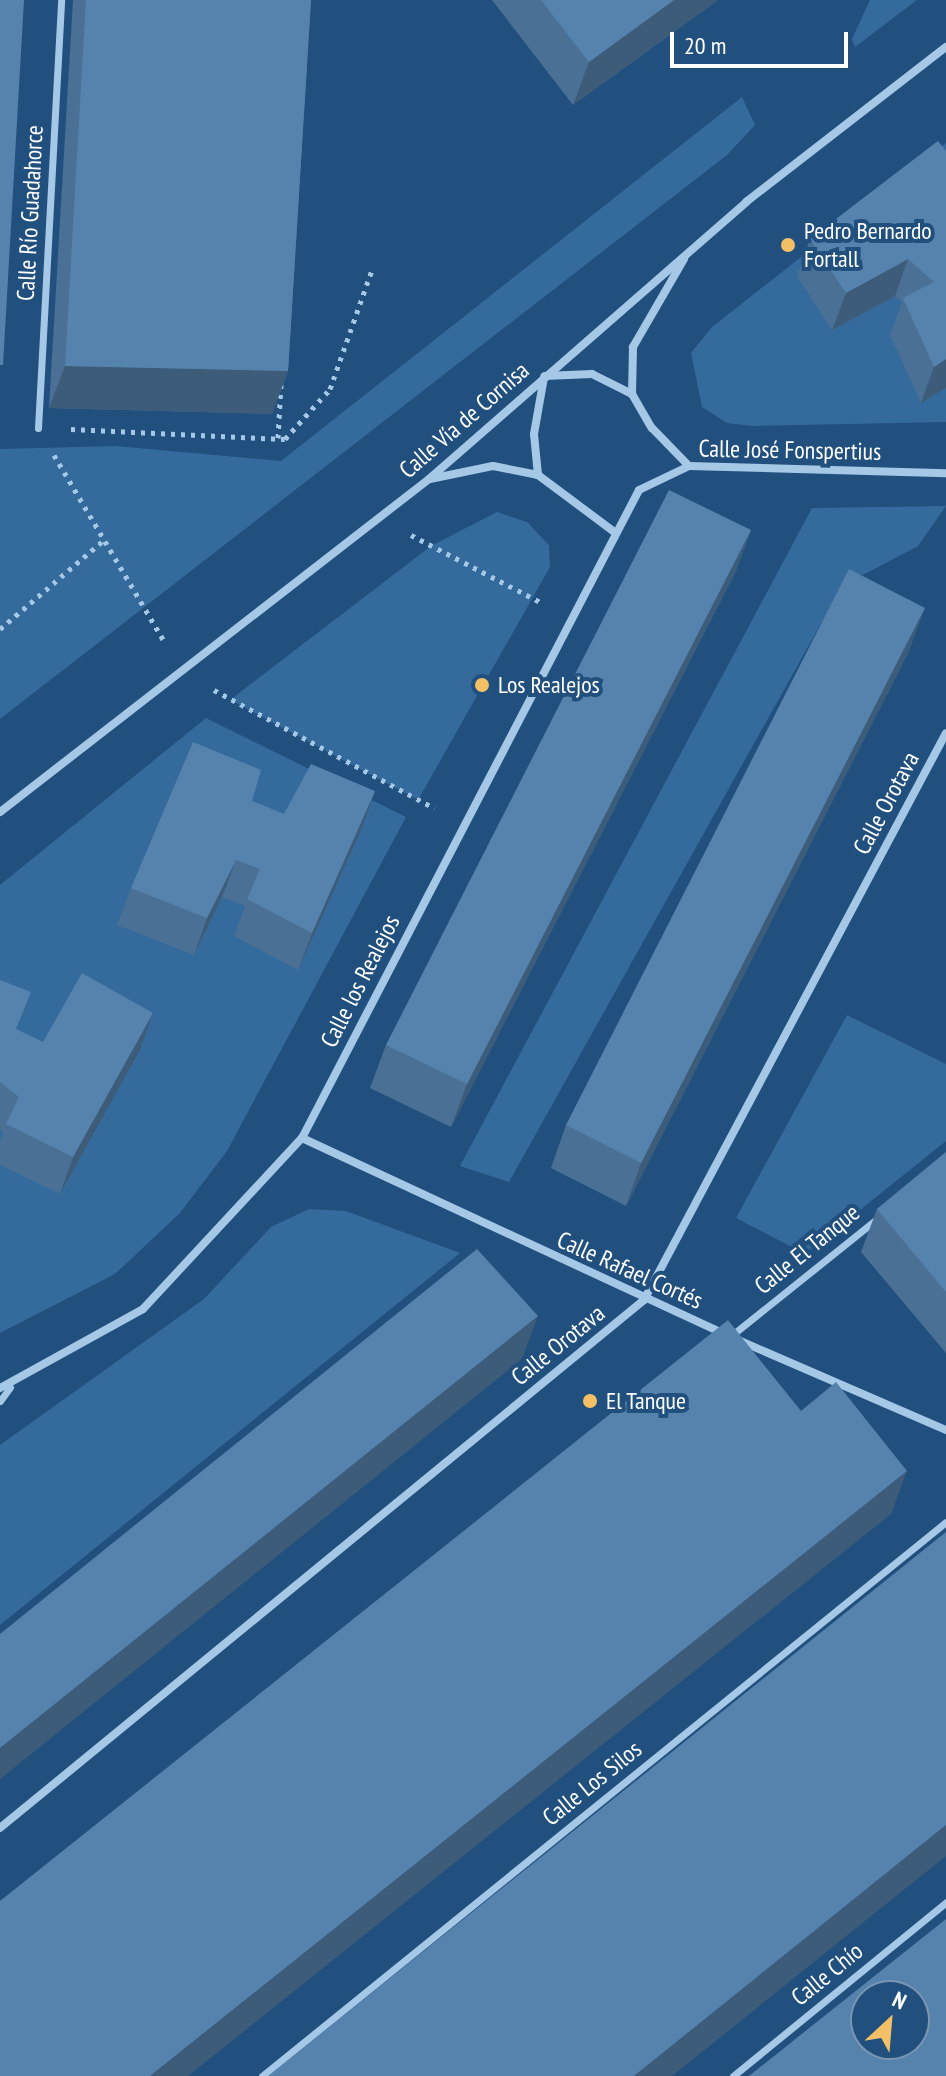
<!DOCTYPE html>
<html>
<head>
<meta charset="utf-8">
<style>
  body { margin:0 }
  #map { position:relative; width:946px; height:2076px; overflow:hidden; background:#21507e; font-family:"PT Sans Narrow",sans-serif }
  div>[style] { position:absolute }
  .green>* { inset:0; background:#346a9c }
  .path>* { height:5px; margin-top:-2.5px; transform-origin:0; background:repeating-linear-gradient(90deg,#a5c8e7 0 4px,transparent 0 10px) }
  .pedestrian>* { height:7px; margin:-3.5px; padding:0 3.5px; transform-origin:3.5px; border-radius:3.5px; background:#a5c8e7 }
  .minor>* { height:8px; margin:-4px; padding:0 4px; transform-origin:4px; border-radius:4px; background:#a5c8e7 }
  .wall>* { inset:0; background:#4a7195 }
  .shaded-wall>* { inset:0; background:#3c5c79 }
  .building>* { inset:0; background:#5683ad }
  .dots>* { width:22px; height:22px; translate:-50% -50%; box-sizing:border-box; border:4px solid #21507e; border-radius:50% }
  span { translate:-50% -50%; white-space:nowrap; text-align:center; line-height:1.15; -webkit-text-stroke:8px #21507e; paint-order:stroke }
  .street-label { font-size:24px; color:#fff }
  .poi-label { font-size:24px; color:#fff }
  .left { translate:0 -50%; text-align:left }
  .north { position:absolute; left:850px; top:1980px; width:80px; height:80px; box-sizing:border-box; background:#21507e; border:2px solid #7a96b2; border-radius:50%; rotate:26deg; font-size:22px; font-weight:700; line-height:32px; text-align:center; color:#fff }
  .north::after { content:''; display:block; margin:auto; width:28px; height:36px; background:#f3c066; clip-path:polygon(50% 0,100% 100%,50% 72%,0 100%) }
  .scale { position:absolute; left:670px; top:32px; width:178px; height:36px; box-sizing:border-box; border:4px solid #fff; border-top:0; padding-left:10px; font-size:24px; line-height:28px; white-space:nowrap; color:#fff; -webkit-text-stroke:6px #21507e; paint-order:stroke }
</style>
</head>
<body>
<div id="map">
  <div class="green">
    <div style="clip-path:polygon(870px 0,917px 0,855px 47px,852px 39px)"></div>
    <div style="clip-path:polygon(742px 97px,755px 125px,727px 155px,0 719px,0 449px,116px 446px,281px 461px)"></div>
    <div style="clip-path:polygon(946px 143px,946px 422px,752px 426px,727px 423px,702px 407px,691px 353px,712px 327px)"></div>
    <div style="clip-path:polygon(946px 506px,918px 546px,842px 586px,509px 1182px,460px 1166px,812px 508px)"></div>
    <div style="clip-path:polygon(497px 512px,527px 522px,549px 545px,550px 567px,418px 800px,230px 700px,431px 546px)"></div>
    <div style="clip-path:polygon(206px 718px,406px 817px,227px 1151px,180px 1213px,115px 1274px,0 1333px,0 885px)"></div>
    <div style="clip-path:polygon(847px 1015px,946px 1064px,946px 1141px,805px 1254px,736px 1218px)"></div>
    <div style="clip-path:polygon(309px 1209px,346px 1211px,460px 1253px,0 1625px,0 1445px,204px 1299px,271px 1227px)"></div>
  </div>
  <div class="path">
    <div style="left:71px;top:429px;width:214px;rotate:2.7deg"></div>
    <div style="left:285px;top:439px;width:67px;rotate:-48deg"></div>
    <div style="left:330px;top:389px;width:126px;rotate:-70.6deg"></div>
    <div style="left:278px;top:438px;width:54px;rotate:-86.8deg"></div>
    <div style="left:54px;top:455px;width:218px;rotate:59.4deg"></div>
    <div style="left:411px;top:535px;width:145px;rotate:27.4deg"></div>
    <div style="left:0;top:629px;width:137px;rotate:-40.6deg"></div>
    <div style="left:214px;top:690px;width:250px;rotate:28.2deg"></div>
  </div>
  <div class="pedestrian">
    <div style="left:38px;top:428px;width:429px;rotate:-86.9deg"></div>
    <div style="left:732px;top:1335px;width:187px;rotate:-38.7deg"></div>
    <div style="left:0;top:1401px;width:17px;rotate:-54deg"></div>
    <div style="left:262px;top:2076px;width:880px;rotate:-39.01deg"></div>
    <div style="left:733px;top:2076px;width:275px;rotate:-39.2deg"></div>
  </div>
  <div class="minor">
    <div style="left:684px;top:259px;width:102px;rotate:120.1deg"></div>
    <div style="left:633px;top:347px;width:47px;rotate:91.2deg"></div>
    <div style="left:632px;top:394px;width:39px;rotate:60deg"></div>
    <div style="left:652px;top:428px;width:53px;rotate:45.8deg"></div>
    <div style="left:545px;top:376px;width:47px;rotate:-2.4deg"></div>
    <div style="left:592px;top:374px;width:45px;rotate:26.6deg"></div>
    <div style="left:538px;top:475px;width:41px;rotate:-95.6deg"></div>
    <div style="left:534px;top:434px;width:58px;rotate:-80deg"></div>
    <div style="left:430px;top:479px;width:64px;rotate:-11.7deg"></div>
    <div style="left:493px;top:466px;width:46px;rotate:11.3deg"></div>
    <div style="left:538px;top:475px;width:94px;rotate:36.7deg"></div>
    <div style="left:0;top:812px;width:543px;rotate:-37.82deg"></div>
    <div style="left:429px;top:479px;width:421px;rotate:-41.1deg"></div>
    <div style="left:746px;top:202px;width:253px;rotate:-37.8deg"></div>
    <div style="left:302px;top:1138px;width:463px;rotate:24.9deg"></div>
    <div style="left:738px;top:1340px;width:227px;rotate:23.4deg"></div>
    <div style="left:0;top:1388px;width:163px;rotate:-28.9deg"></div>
    <div style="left:143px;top:1309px;width:233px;rotate:-47.1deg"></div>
    <div style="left:302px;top:1138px;width:730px;rotate:-62.52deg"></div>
    <div style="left:639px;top:490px;width:55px;rotate:-25.6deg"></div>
    <div style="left:689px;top:466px;width:257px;rotate:1.6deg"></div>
    <div style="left:0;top:1828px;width:833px;rotate:-39.35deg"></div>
    <div style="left:644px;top:1300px;width:642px;rotate:-61.96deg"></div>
  </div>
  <div class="wall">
    <div style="clip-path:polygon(73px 0,311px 0,288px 371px,272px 414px,49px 408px)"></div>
    <div style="clip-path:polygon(492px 0,718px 0,573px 105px)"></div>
    <div style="clip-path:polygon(938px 141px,946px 388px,921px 403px,890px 335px,902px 302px,895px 296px,832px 330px,797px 276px,810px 239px)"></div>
    <div style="clip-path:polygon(751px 530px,735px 573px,451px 1127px,370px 1088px,386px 1045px)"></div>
    <div style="clip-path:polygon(909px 651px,626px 1206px,551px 1168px,566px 1125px)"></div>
    <div style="clip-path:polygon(375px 791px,362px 828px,298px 970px,234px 936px,245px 906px,222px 897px,194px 955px,117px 925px,131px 888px,252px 801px,284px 814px)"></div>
    <div style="clip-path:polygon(0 980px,17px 1030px,43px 1042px,153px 1013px,140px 1050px,60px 1194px,0 1165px,0 1141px,3px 1132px,0 1129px)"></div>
    <div style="clip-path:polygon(946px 1152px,946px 1353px,861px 1252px,877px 1209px)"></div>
  </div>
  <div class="shaded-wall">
    <div style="clip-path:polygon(674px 0,718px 0,573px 105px,589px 62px)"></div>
    <div style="clip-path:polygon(908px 259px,895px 296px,832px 330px,846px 293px)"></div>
    <div style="clip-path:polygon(946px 359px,946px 388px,921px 403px,934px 367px)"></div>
    <div style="clip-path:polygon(65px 366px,288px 371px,272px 414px,49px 408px)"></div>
    <div style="clip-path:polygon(751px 530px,735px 573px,451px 1127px,467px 1084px)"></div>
    <div style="clip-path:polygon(925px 608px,909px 651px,626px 1206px,641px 1163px)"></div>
    <div style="clip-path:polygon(375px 791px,362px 828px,298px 970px,312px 933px)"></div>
    <div style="clip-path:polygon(236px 860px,222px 897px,194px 955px,207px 918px)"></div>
    <div style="clip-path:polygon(153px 1013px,140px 1050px,60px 1194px,73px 1157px)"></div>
    <div style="clip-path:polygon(538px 1316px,522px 1359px,0 1779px,0 1748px)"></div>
    <div style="clip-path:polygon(907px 1471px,891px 1514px,188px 2076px,150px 2076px)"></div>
    <div style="clip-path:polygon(946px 1825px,946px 1856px,672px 2076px,634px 2076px)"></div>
  </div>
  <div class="building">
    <div style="clip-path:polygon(0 0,24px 0,3px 365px,0 365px)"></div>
    <div style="clip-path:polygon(86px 0,311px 0,288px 371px,65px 366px)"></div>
    <div style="clip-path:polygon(541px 0,674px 0,589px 62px)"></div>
    <div style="clip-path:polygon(938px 141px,946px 151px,946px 359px,934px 367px,903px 298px,934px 282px,908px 259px,846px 293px,810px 239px)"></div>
    <div style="clip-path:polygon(669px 490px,751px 530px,467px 1084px,386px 1045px)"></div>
    <div style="clip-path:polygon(849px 569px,925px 608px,641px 1163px,566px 1125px)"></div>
    <div style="clip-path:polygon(193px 742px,261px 770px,252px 801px,284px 814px,311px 764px,375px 791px,312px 933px,247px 899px,260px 869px,236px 860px,207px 918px,131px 888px)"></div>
    <div style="clip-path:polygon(82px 973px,153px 1013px,73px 1157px,6px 1124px,19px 1097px,0 1082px,0 980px,31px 992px,16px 1029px,43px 1042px)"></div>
    <div style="clip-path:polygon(946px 1152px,946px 1292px,877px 1209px)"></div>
    <div style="clip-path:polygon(477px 1249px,538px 1316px,0 1748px,0 1634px)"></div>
    <div style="clip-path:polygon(728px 1320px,801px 1411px,836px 1382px,907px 1471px,150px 2076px,0 2076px,0 1901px)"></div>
    <div style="clip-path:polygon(946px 1532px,946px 1825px,634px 2076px,268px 2076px)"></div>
    <div style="clip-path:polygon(evenodd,946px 1919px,946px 2076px,749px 2076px,946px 1919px,866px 1996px,914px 1996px,914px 2044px,866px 2044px,866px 1996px)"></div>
  </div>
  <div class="dots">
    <div style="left:788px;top:245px;background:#f3c066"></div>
    <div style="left:482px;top:685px;background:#f3c066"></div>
    <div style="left:590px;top:1401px;background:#f3c066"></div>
  </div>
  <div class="street-label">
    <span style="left:30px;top:213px;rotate:-87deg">Calle Río Guadahorce</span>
    <span style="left:464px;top:420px;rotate:-41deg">Calle Vía de Cornisa</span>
    <span style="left:790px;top:450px;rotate:1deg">Calle José Fonspertius</span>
    <span style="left:886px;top:803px;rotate:-62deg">Calle Orotava</span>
    <span style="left:360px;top:981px;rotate:-63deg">Calle los Realejos</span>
    <span style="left:807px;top:1249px;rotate:-39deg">Calle El Tanque</span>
    <span style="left:630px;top:1270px;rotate:24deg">Calle Rafael Cortés</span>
    <span style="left:558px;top:1345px;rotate:-39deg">Calle Orotava</span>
    <span style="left:592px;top:1783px;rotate:-39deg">Calle Los Silos</span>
    <span style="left:827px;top:1974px;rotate:-39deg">Calle Chío</span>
  </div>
  <div class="poi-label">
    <span class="left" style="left:804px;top:245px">Pedro Bernardo<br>Fortall</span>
    <span class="left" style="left:498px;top:685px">Los Realejos</span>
    <span class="left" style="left:606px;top:1401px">El Tanque</span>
  </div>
  <div class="north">N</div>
  <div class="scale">20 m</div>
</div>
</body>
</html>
